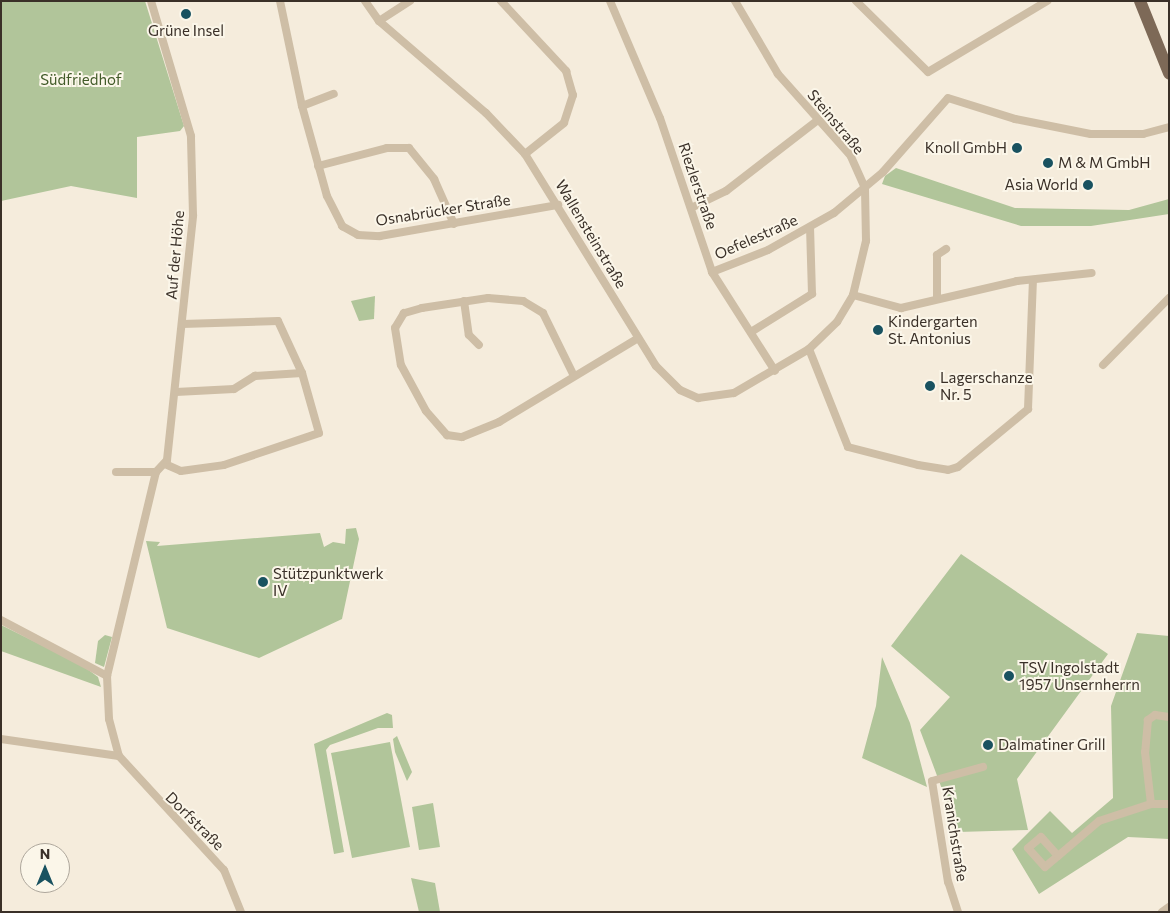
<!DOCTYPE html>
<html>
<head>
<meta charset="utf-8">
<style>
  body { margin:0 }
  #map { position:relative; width:1170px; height:913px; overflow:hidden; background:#f5ecdc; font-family:Commissioner,sans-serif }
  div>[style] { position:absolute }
  .green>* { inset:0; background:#b1c59a }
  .street>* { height:8px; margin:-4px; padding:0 4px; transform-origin:4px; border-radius:4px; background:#cebea6 }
  .primary>* { height:12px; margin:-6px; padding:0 6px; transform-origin:6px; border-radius:6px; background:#7d6957 }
  .dots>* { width:14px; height:14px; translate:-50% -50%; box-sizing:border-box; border:2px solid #fbf6e9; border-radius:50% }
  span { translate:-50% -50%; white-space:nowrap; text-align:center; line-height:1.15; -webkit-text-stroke:4px #fbf6e9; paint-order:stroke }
  .poi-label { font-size:15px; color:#3a3028 }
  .right { translate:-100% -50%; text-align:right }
  .left { translate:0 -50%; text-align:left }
  .park-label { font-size:15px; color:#425b29 }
  .street-label { font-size:15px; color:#3a3028 }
  .frame { position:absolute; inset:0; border:2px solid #3a3028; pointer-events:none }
  .north { position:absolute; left:20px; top:843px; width:50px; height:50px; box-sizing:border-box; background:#fbf6e9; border:1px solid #aea79c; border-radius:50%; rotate:0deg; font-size:14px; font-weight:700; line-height:20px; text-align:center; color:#3a3028 }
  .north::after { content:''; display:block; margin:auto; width:18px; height:22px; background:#195260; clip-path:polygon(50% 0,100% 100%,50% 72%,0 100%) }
</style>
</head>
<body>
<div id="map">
  <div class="green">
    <div style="clip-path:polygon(1px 1px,145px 1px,184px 126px,180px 131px,137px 137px,137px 198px,71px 186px,1px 201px)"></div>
    <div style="clip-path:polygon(896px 168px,1015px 208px,1129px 210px,1169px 199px,1169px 214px,1091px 226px,1021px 226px,882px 184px,885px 176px)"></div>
    <div style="clip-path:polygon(375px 296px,374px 319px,359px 321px,351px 301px)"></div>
    <div style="clip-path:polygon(356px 528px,359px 539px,342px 619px,259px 658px,167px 628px,146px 541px,160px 542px,157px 546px,320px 533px,324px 547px,333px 542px,345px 544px,346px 529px)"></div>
    <div style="clip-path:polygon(961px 554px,1108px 654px,1017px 779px,1028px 830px,958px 832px,920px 730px,950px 697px,891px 646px)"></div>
    <div style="clip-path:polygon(1px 625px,82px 665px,98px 677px,101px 687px,1px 651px)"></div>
    <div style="clip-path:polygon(1137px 633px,1169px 636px,1169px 839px,1128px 837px,1039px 894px,1012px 849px,1050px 811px,1072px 833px,1113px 798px,1111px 706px)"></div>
    <div style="clip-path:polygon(105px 635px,112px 637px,104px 667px,95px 663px,98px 641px)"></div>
    <div style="clip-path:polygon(882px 657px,910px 723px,927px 787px,862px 758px,876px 706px)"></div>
    <div style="clip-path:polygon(387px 713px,392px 715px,393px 728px,378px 728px,330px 745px,326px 750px,344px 852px,334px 854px,314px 744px)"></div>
    <div style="clip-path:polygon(397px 736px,412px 772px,407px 781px,395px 752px,393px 739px)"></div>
    <div style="clip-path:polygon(390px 742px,410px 847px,352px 858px,331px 753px)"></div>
    <div style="clip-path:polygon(433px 803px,440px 847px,419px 850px,412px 807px)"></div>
    <div style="clip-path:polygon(411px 878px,435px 883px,440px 912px,419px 912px)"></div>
  </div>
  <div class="street">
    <div style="left:280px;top:1px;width:107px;rotate:78.2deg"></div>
    <div style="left:302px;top:106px;width:93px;rotate:74.5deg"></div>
    <div style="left:327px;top:196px;width:34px;rotate:63deg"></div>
    <div style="left:342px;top:226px;width:18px;rotate:29deg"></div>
    <div style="left:358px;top:235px;width:22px;rotate:3deg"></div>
    <div style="left:380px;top:236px;width:181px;rotate:-9.9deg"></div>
    <div style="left:365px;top:1px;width:24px;rotate:55deg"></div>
    <div style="left:379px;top:21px;width:141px;rotate:40.7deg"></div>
    <div style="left:486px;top:113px;width:57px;rotate:46.4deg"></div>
    <div style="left:525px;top:154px;width:249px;rotate:58.3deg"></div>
    <div style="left:656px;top:366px;width:34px;rotate:45deg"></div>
    <div style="left:680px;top:390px;width:20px;rotate:24deg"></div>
    <div style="left:698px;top:398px;width:36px;rotate:-8deg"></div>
    <div style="left:734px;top:393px;width:87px;rotate:-30.4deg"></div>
    <div style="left:809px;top:349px;width:39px;rotate:-44deg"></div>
    <div style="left:837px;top:322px;width:31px;rotate:-59deg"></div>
    <div style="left:853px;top:295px;width:56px;rotate:-76.5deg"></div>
    <div style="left:866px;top:241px;width:53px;rotate:-91.1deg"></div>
    <div style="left:865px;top:188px;width:35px;rotate:-114deg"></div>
    <div style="left:851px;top:156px;width:110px;rotate:-131.7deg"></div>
    <div style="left:778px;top:74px;width:85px;rotate:-120.5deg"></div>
    <div style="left:501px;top:1px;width:96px;rotate:47.1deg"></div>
    <div style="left:566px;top:71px;width:25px;rotate:74deg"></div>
    <div style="left:573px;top:95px;width:29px;rotate:108deg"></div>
    <div style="left:564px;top:123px;width:50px;rotate:141.5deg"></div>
    <div style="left:610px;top:1px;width:127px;rotate:66.9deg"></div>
    <div style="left:660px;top:118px;width:163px;rotate:71.3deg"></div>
    <div style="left:712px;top:272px;width:117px;rotate:57.5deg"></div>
    <div style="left:856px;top:1px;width:101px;rotate:44.6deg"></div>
    <div style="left:928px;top:72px;width:139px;rotate:-30.8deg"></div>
    <div style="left:379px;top:21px;width:37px;rotate:-33deg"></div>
    <div style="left:302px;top:106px;width:34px;rotate:-21deg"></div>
    <div style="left:318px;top:166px;width:71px;rotate:-14.6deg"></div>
    <div style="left:387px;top:148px;width:22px"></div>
    <div style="left:409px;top:148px;width:40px;rotate:51deg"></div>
    <div style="left:434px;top:179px;width:49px;rotate:66deg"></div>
    <div style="left:691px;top:208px;width:39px;rotate:-26deg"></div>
    <div style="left:726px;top:191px;width:116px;rotate:-37.7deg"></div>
    <div style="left:712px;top:272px;width:60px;rotate:-21.4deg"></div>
    <div style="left:768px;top:250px;width:76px;rotate:-29.3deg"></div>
    <div style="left:834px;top:213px;width:64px;rotate:-39.9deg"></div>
    <div style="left:883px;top:172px;width:98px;rotate:-48.7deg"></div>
    <div style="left:948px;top:98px;width:70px;rotate:17.4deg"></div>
    <div style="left:1015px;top:119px;width:77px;rotate:11.2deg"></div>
    <div style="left:1091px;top:134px;width:52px"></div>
    <div style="left:1143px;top:134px;width:27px;rotate:-15deg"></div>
    <div style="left:853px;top:295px;width:50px;rotate:15.2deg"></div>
    <div style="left:901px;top:308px;width:119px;rotate:-13.1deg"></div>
    <div style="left:1017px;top:281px;width:75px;rotate:-6.1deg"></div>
    <div style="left:937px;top:298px;width:43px;rotate:-90deg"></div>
    <div style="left:937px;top:255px;width:11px;rotate:-34deg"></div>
    <div style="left:464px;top:301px;width:34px;rotate:82deg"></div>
    <div style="left:469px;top:335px;width:14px;rotate:45deg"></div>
    <div style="left:751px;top:332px;width:72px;rotate:-31.9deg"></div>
    <div style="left:812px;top:294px;width:66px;rotate:-91.7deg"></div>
    <div style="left:809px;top:349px;width:105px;rotate:68.3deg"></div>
    <div style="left:848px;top:447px;width:72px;rotate:14.4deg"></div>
    <div style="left:918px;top:465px;width:30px;rotate:9deg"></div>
    <div style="left:948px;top:470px;width:10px;rotate:-17deg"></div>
    <div style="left:958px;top:467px;width:91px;rotate:-39.6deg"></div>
    <div style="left:1028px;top:409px;width:128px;rotate:-87.8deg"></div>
    <div style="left:1103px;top:365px;width:94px;rotate:-45.4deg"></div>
    <div style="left:574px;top:376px;width:70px;rotate:-116.2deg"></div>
    <div style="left:543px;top:313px;width:23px;rotate:-149deg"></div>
    <div style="left:523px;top:301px;width:35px;rotate:-175deg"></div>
    <div style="left:488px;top:298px;width:67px;rotate:171.4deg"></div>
    <div style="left:422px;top:308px;width:19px;rotate:164deg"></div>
    <div style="left:404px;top:313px;width:17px;rotate:121deg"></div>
    <div style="left:395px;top:328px;width:37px;rotate:81deg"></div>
    <div style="left:401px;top:365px;width:52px;rotate:61.5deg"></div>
    <div style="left:426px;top:411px;width:32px;rotate:49deg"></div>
    <div style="left:447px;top:435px;width:15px;rotate:8deg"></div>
    <div style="left:462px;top:437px;width:40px;rotate:-22deg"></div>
    <div style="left:499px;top:422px;width:162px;rotate:-31.1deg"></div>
    <div style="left:176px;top:392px;width:58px;rotate:-3deg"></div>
    <div style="left:234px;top:389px;width:25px;rotate:-32deg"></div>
    <div style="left:255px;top:376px;width:47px;rotate:-3.7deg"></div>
    <div style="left:165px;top:464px;width:17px;rotate:24deg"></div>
    <div style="left:181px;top:471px;width:43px;rotate:-7.9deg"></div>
    <div style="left:224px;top:465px;width:100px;rotate:-18.6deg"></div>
    <div style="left:319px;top:433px;width:62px;rotate:-105.8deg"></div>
    <div style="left:302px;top:373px;width:57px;rotate:-114.8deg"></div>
    <div style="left:278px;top:321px;width:96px;rotate:178.2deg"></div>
    <div style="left:116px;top:472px;width:40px"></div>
    <div style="left:156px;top:472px;width:16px;rotate:-47deg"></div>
    <div style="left:167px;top:460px;width:246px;rotate:-83.9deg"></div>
    <div style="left:193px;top:215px;width:79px;rotate:-91.5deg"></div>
    <div style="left:191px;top:136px;width:141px;rotate:-106.5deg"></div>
    <div style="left:1px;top:620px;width:120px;rotate:27.8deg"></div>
    <div style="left:107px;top:676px;width:43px;rotate:87.3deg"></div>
    <div style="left:109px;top:719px;width:38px;rotate:75deg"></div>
    <div style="left:119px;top:756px;width:155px;rotate:47.4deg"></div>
    <div style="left:224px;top:870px;width:45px;rotate:68deg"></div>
    <div style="left:107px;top:676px;width:210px;rotate:-76.5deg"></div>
    <div style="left:1169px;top:717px;width:14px;rotate:-172deg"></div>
    <div style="left:1155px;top:715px;width:9px;rotate:144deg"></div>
    <div style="left:1148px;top:720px;width:32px;rotate:95deg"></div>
    <div style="left:1145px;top:752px;width:52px;rotate:83.4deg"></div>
    <div style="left:1151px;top:804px;width:18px"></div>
    <div style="left:1px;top:739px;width:119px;rotate:8.2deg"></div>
    <div style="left:1041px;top:837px;width:25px;rotate:48deg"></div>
    <div style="left:1058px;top:856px;width:17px;rotate:140deg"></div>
    <div style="left:1045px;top:867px;width:25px;rotate:-132deg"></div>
    <div style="left:1028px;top:848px;width:17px;rotate:-40deg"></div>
    <div style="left:1058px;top:856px;width:54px;rotate:-40.5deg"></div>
    <div style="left:1099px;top:821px;width:55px;rotate:-18.1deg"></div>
    <div style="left:958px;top:912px;width:32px;rotate:-108deg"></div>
    <div style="left:948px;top:882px;width:102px;rotate:-99deg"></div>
    <div style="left:932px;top:781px;width:53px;rotate:-15.4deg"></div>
    <div style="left:1162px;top:912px;width:9px;rotate:-36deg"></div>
  </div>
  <div class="primary">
    <div style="left:1140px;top:1px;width:78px;rotate:68.1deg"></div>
  </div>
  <div class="dots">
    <div style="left:186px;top:14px;background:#195260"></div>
    <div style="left:1017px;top:148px;background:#195260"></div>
    <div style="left:1048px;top:163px;background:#195260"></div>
    <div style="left:1088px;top:185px;background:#195260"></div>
    <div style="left:878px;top:330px;background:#195260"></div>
    <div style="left:930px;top:386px;background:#195260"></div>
    <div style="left:263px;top:582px;background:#195260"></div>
    <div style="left:1009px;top:676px;background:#195260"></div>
    <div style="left:988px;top:745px;background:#195260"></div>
  </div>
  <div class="poi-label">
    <span style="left:186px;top:31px">Grüne Insel</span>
    <span class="right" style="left:1007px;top:148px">Knoll GmbH</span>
    <span class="left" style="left:1058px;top:163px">M &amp; M GmbH</span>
    <span class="right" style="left:1078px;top:185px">Asia World</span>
    <span class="left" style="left:888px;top:330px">Kindergarten<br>St. Antonius</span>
    <span class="left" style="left:940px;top:386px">Lagerschanze<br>Nr. 5</span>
    <span class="left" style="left:273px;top:582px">Stützpunktwerk<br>IV</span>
    <span class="left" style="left:1019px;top:676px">TSV Ingolstadt<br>1957 Unsernherrn</span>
    <span class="left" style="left:998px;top:745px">Dalmatiner Grill</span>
  </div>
  <div class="park-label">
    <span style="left:81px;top:80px">Südfriedhof</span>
  </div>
  <div class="street-label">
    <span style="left:836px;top:122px;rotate:50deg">Steinstraße</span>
    <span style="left:698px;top:186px;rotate:71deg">Riezlerstraße</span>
    <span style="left:443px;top:210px;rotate:-9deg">Osnabrücker Straße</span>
    <span style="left:591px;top:234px;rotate:59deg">Wallensteinstraße</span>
    <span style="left:756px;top:237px;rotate:-24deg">Oefelestraße</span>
    <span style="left:175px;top:255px;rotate:-85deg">Auf der Höhe</span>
    <span style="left:195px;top:821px;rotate:45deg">Dorfstraße</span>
    <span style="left:955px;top:834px;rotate:81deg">Kranichstraße</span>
  </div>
  <div class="frame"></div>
  <div class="north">N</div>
</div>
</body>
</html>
